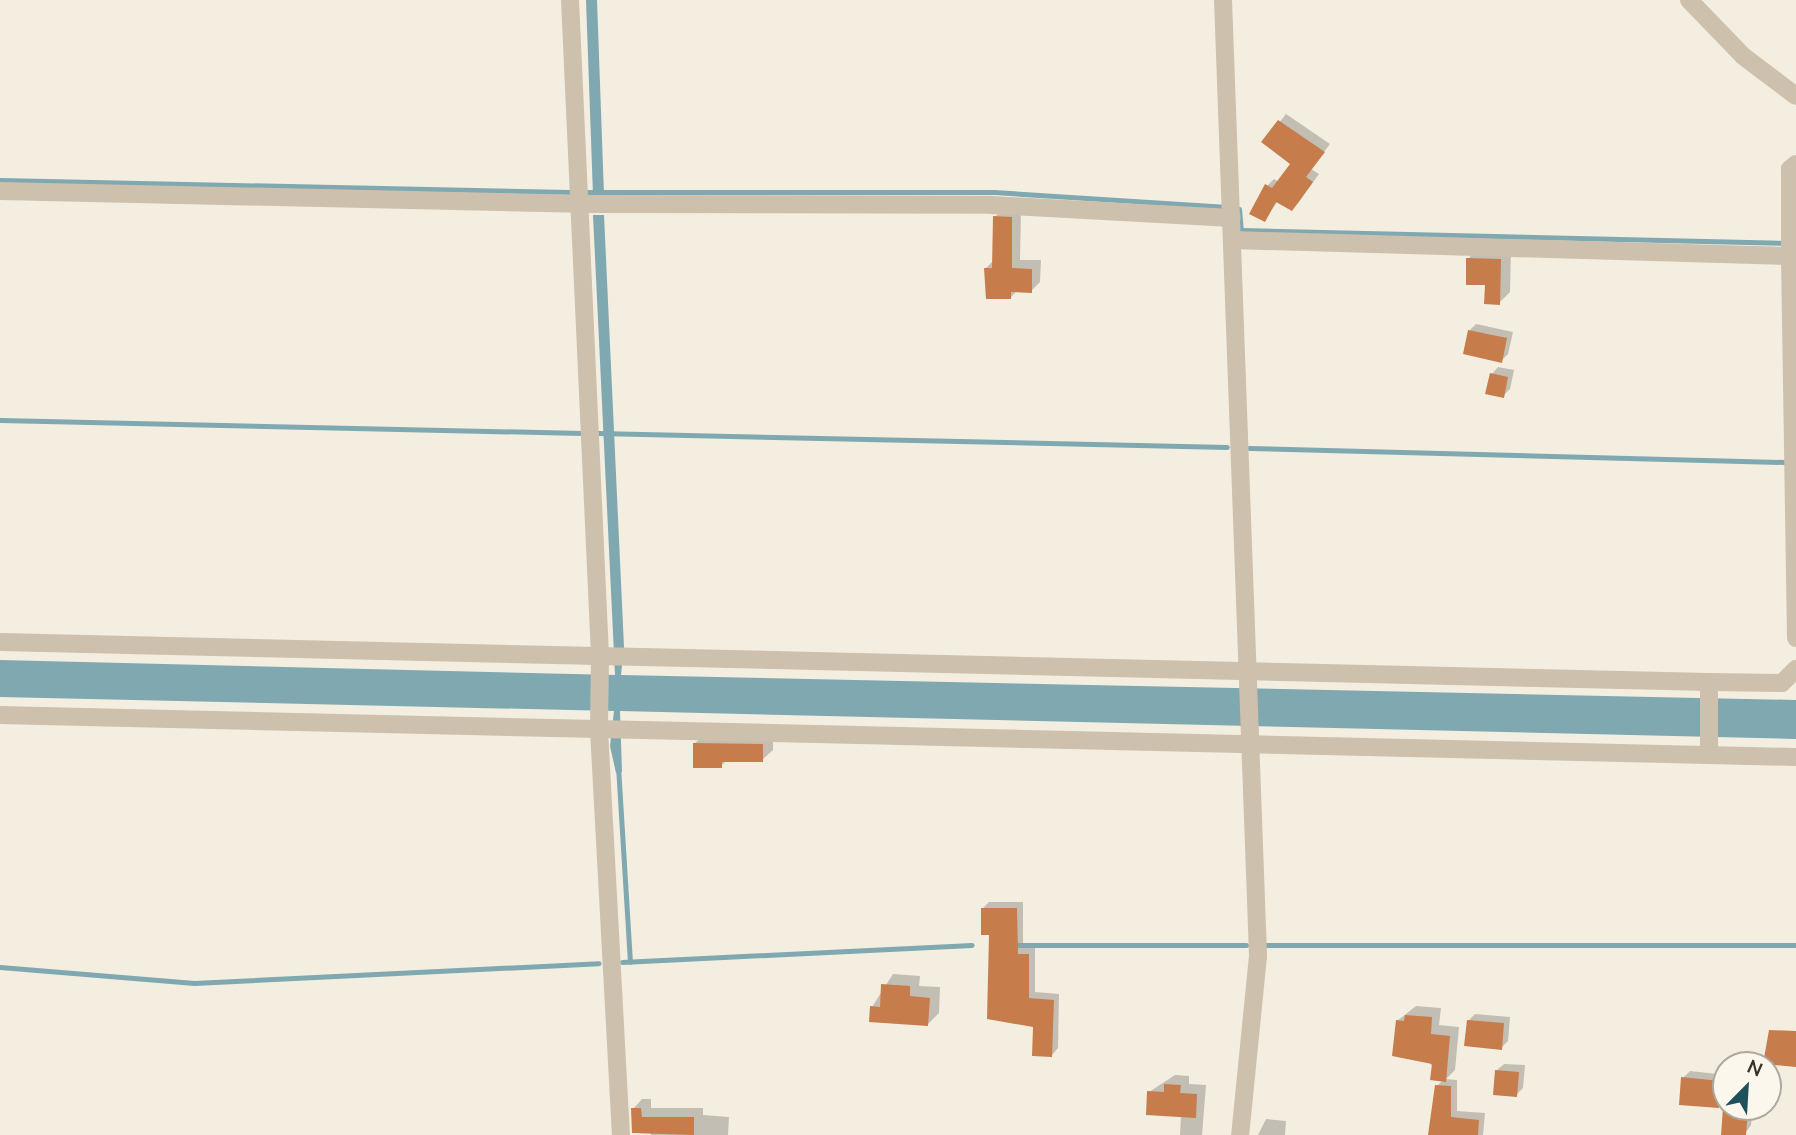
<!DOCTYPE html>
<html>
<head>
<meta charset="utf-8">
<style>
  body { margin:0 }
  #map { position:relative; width:1796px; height:1135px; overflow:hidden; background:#f4eee0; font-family:"Nunito Sans",sans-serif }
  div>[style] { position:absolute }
  .water>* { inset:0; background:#7fa8b1 }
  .shadow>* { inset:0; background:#0003 }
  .stream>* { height:5px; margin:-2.5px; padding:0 2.5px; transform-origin:2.5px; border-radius:2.5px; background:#7fa8b1 }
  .building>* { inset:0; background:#c77c4b }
  .street>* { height:18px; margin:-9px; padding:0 9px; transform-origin:9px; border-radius:9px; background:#cdc0ac }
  span { translate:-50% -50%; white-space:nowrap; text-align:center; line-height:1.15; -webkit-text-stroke:5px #fbf7ed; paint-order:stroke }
  .north { position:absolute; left:1712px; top:1051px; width:70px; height:70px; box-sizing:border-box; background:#fbf7ed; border:2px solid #aea89f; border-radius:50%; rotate:24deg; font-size:19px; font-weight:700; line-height:28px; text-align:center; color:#3a322b }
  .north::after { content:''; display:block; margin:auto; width:24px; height:32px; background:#1f505d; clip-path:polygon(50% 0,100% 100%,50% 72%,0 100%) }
</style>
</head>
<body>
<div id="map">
  <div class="water">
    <div style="clip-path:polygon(586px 0,597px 0,604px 195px,593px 195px)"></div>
    <div style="clip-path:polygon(593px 215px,604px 215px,624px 647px,621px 675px,1796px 700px,1796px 739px,620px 711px,622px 772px,616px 773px,610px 746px,614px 711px,0 697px,0 660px,615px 675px)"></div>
  </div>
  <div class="shadow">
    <div style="clip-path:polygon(1286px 114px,1330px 144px,1311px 169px,1319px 174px,1299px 202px,1292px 209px,1278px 201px,1264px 220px,1267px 186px,1274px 179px,1279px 182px,1293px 164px,1264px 142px)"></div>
    <div style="clip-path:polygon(1004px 208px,1021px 209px,1020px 260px,1041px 260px,1040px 282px,1031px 291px,1018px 290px,1010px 298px,985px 269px,994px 260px,995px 217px)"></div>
    <div style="clip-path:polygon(1479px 248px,1511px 249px,1510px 292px,1499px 303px,1468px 259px)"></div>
    <div style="clip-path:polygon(1476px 324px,1513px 332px,1508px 354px,1501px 361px,1469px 331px)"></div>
    <div style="clip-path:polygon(1498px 367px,1514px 370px,1510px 389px,1503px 396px,1492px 374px)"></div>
    <div style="clip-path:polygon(706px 733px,773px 734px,773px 750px,762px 760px,727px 760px,721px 766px,695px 743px)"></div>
    <div style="clip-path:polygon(989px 902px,1023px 902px,1023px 948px,1035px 948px,1035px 992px,1059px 994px,1058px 1048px,1052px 1055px,991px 933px,983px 908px)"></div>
    <div style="clip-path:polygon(893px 974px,920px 976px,919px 986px,940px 987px,939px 1013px,928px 1024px,872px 1007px)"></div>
    <div style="clip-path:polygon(1416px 1006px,1441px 1008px,1439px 1025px,1459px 1027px,1455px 1070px,1446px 1079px,1457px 1080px,1457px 1111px,1485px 1113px,1483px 1135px,1430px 1135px,1437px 1086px,1443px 1080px,1397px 1021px)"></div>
    <div style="clip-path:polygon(1475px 1014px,1510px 1017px,1508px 1041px,1501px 1048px,1468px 1021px)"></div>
    <div style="clip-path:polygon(1504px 1064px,1525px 1065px,1523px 1088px,1516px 1095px,1497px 1070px)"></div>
    <div style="clip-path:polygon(1690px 1071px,1726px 1075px,1726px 1107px,1753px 1107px,1751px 1125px,1744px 1135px,1723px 1135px,1726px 1099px,1718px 1106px,1683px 1078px)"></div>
    <div style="clip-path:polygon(1175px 1075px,1189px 1076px,1189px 1084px,1206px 1085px,1202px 1135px,1180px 1135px,1181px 1116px,1149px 1092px)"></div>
    <div style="clip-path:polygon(642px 1099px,651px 1099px,651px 1108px,703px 1108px,703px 1115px,729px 1117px,728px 1135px,651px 1135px,633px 1109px)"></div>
    <div style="clip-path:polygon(1266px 1119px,1286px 1121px,1285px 1135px,1258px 1135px)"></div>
  </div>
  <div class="stream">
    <div style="left:0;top:180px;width:570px;rotate:1.21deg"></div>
    <div style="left:586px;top:192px;width:408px"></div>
    <div style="left:994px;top:192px;width:230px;rotate:3.7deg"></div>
    <div style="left:1239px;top:209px;width:21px;rotate:85deg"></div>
    <div style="left:1241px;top:230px;width:546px;rotate:1.36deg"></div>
    <div style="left:0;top:420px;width:582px;rotate:1.28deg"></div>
    <div style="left:598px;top:433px;width:629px;rotate:1.28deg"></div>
    <div style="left:1249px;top:448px;width:535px;rotate:1.5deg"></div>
    <div style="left:618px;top:766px;width:196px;rotate:86.5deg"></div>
    <div style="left:1011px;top:945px;width:235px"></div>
    <div style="left:1266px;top:945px;width:530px"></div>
    <div style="left:622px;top:962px;width:350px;rotate:-2.8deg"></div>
    <div style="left:0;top:967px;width:195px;rotate:4.7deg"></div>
    <div style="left:194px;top:983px;width:405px;rotate:-2.8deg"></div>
  </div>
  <div class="building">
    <div style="clip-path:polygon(1278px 120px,1325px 152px,1306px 177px,1313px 182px,1292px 211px,1276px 202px,1265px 222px,1249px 214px,1265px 184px,1272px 188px,1290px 164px,1261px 142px)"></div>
    <div style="clip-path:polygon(993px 216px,1012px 217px,1012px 268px,1032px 269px,1032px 293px,1011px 292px,1011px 299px,986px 299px,984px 268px,992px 268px)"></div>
    <div style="clip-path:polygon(1466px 258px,1501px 259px,1500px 305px,1484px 304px,1485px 285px,1466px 285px)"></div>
    <div style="clip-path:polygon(1468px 330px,1507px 338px,1502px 363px,1463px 354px)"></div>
    <div style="clip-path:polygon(1490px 373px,1508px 377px,1504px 398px,1485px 394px)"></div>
    <div style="clip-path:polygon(693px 743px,763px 744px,763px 762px,722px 762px,722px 768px,693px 768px)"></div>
    <div style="clip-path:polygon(981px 908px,1017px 908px,1018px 954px,1029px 954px,1029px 998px,1054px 1000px,1052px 1057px,1032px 1056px,1033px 1027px,987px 1019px,989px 935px,981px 935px)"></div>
    <div style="clip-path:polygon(881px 984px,910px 986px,910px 996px,930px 998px,928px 1026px,869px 1022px,870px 1006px,880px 1007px)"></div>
    <div style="clip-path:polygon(1405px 1015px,1432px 1017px,1431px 1034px,1450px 1036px,1446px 1082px,1430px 1080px,1432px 1064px,1392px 1056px,1396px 1020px,1404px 1021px)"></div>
    <div style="clip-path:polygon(1467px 1020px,1504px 1023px,1502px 1050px,1464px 1046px)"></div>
    <div style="clip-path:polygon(1769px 1030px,1796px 1031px,1796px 1067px,1763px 1064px)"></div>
    <div style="clip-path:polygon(1495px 1070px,1519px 1072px,1517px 1097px,1493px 1095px)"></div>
    <div style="clip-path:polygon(1681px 1077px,1721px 1081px,1719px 1108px,1679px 1105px)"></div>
    <div style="clip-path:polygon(1164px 1084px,1181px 1085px,1180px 1093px,1197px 1094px,1196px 1118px,1146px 1115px,1147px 1091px,1164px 1092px)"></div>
    <div style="clip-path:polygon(1435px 1085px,1451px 1086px,1451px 1117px,1479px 1120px,1478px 1135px,1428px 1135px)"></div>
    <div style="clip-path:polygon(1723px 1107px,1748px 1107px,1746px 1135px,1721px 1135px)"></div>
    <div style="clip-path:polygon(631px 1108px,641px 1108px,642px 1117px,694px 1117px,694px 1135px,632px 1133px)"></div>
  </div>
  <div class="street">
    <div style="left:570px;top:0;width:657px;rotate:87.38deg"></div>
    <div style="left:600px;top:656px;width:74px;rotate:90.8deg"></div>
    <div style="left:599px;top:730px;width:406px;rotate:86.9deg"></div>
    <div style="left:1223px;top:0;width:957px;rotate:87.9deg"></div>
    <div style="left:1258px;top:956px;width:180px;rotate:95.7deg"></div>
    <div style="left:1689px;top:0;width:78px;rotate:46deg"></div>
    <div style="left:1743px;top:56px;width:66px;rotate:37deg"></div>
    <div style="left:1796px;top:164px;width:8px;rotate:140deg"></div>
    <div style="left:1790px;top:169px;width:87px;rotate:90deg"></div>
    <div style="left:1790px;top:256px;width:382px;rotate:89.1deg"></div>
    <div style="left:0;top:191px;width:591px;rotate:1.26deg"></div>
    <div style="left:591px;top:204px;width:401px;rotate:0.1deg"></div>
    <div style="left:992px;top:205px;width:240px;rotate:3.1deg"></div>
    <div style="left:1232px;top:240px;width:558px;rotate:1.64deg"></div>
    <div style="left:0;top:642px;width:1709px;rotate:1.34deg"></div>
    <div style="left:1709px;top:682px;width:73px;rotate:0.8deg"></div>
    <div style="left:1782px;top:683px;width:20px;rotate:-45deg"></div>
    <div style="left:1709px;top:682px;width:73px;rotate:90deg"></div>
    <div style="left:0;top:715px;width:1796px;rotate:1.34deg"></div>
  </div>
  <div class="north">N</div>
</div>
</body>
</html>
